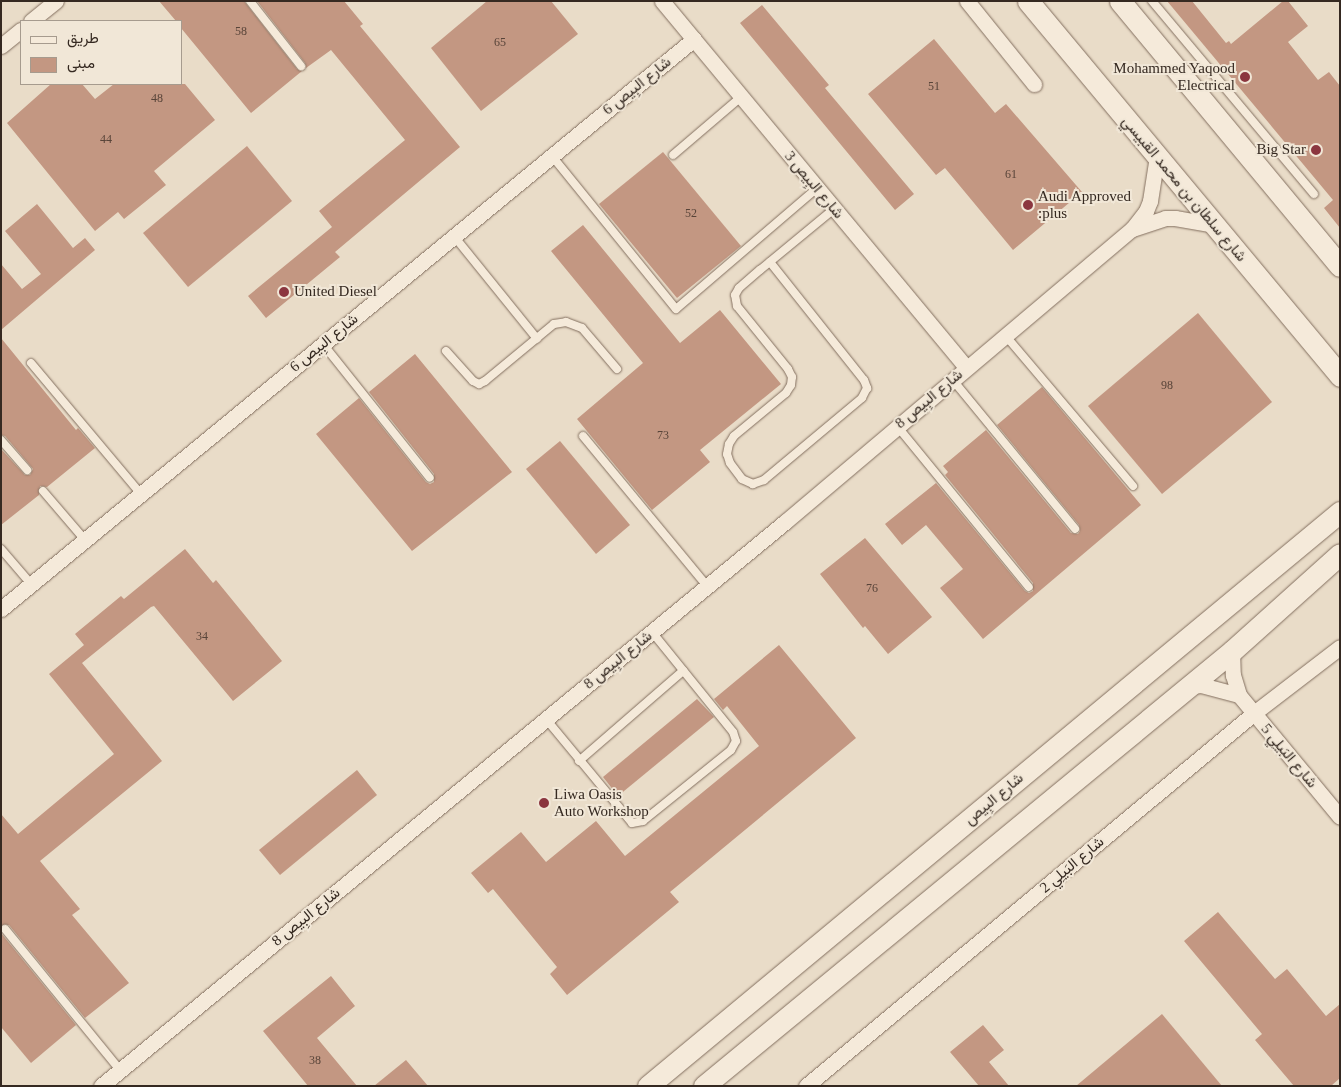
<!DOCTYPE html>
<html>
<head>
<meta charset="utf-8">
<style>
  body { margin:0 }
  #map { position:relative; width:1341px; height:1087px; overflow:hidden; background:#e9dcc8; font-family:"Times New Roman",Vazirmatn,serif }
  div>[style] { position:absolute }
  .building>* { inset:0; background:#c39782 }
  .roads { filter:drop-shadow(0 0 1px #836f5f) drop-shadow(0 0 1px #836f5f) }
  .lane>* { height:8px; margin:-4px; padding:0 4px; transform-origin:4px; border-radius:4px; background:#f5eada }
  .street>* { height:15px; margin:-7.5px; padding:0 7.5px; transform-origin:7.5px; border-radius:7.5px; background:#f5eada }
  .secondary>* { height:21px; margin:-10.5px; padding:0 10.5px; transform-origin:10.5px; border-radius:10.5px; background:#f5eada }
  .dots>* { width:14px; height:14px; translate:-50% -50%; box-sizing:border-box; border:2px solid #f1e7d7; border-radius:50% }
  span { translate:-50% -50%; white-space:nowrap; text-align:center; line-height:1.15; -webkit-text-stroke:4px #f1e7d7; paint-order:stroke }
  .number-label { font-size:12px; color:#584439 }
  .number-label span { -webkit-text-stroke-width:0 }
  .poi-label { font-size:15px; color:#352921 }
  .right { translate:-100% -50%; text-align:right }
  .left { translate:0 -50%; text-align:left }
  .street-label { font-size:15px; color:#352921 }
  .frame { position:absolute; inset:0; border:2px solid #352921; pointer-events:none }
  .legend { position:absolute; left:20px; top:20px; width:162px; height:65px; box-sizing:border-box; background:#f1e7d7; border:1px solid #a69b8e; margin:0; padding:6px 9px; list-style:none; font-size:15px; color:#352921 }
  .legend li { display:flex; align-items:center; gap:10px; height:25px }
  .legend b { width:25px; border:1px solid #a69b8e }
</style>
</head>
<body>
<div id="map">
  <div class="building">
    <div style="clip-path:polygon(159px 1px,244px 1px,297px 69px,302px 71px,251px 113px,181px 28px,181px 21px,176px 21px)"></div>
    <div style="clip-path:polygon(257px 1px,344px 1px,363px 24px,360px 26px,460px 147px,335px 252px,340px 257px,266px 318px,248px 296px,332px 227px,319px 211px,405px 140px,331px 50px,306px 68px,305px 63px)"></div>
    <div style="clip-path:polygon(487px 1px,551px 1px,578px 34px,481px 111px,431px 48px)"></div>
    <div style="clip-path:polygon(1167px 1px,1192px 1px,1226px 43px,1229px 41px,1231px 44px,1283px 1px,1288px 1px,1308px 26px,1288px 42px,1318px 80px,1329px 72px,1340px 86px,1340px 228px,1324px 208px,1333px 200px)"></div>
    <div style="clip-path:polygon(762px 5px,829px 85px,825px 88px,914px 194px,895px 210px,740px 23px)"></div>
    <div style="clip-path:polygon(934px 39px,995px 113px,1006px 104px,1082px 192px,1013px 250px,945px 168px,936px 175px,868px 94px)"></div>
    <div style="clip-path:polygon(51px 84px,82px 84px,95px 99px,114px 84px,185px 84px,215px 120px,154px 171px,166px 185px,124px 219px,118px 212px,95px 231px,7px 123px)"></div>
    <div style="clip-path:polygon(247px 146px,292px 201px,188px 287px,143px 233px)"></div>
    <div style="clip-path:polygon(663px 152px,741px 246px,677px 298px,599px 204px)"></div>
    <div style="clip-path:polygon(37px 204px,73px 248px,85px 238px,95px 250px,1px 330px,1px 264px,22px 289px,41px 274px,5px 231px)"></div>
    <div style="clip-path:polygon(583px 225px,680px 343px,720px 310px,781px 384px,700px 450px,710px 462px,652px 510px,577px 419px,643px 363px,551px 251px)"></div>
    <div style="clip-path:polygon(1198px 313px,1272px 402px,1162px 494px,1088px 406px)"></div>
    <div style="clip-path:polygon(1px 338px,76px 430px,78px 428px,95px 448px,47px 487px,40px 486px,39px 495px,1px 525px,1px 449px,25px 475px,30px 475px,33px 469px,5px 436px,1px 435px)"></div>
    <div style="clip-path:polygon(415px 354px,512px 472px,412px 551px,316px 434px,359px 398px,426px 482px,430px 484px,434px 482px,434px 474px,369px 392px)"></div>
    <div style="clip-path:polygon(1042px 387px,1141px 505px,983px 639px,940px 588px,963px 569px,926px 525px,902px 545px,885px 524px,936px 483px,1025px 591px,1029px 593px,1033px 591px,1033px 583px,945px 475px,948px 472px,943px 466px,986px 430px,1071px 533px,1078px 534px,1080px 531px,1079px 525px,997px 425px)"></div>
    <div style="clip-path:polygon(560px 441px,630px 525px,596px 554px,526px 469px)"></div>
    <div style="clip-path:polygon(865px 538px,932px 617px,888px 654px,865px 626px,863px 628px,820px 574px)"></div>
    <div style="clip-path:polygon(185px 549px,213px 583px,216px 580px,282px 661px,233px 701px,154px 606px,151px 607px,82px 663px,162px 761px,40px 861px,80px 909px,72px 915px,129px 983px,85px 1018px,9px 925px,1px 925px,1px 814px,18px 834px,114px 754px,49px 674px,84px 645px,75px 634px,121px 596px,124px 599px)"></div>
    <div style="clip-path:polygon(779px 645px,856px 738px,670px 892px,679px 902px,567px 995px,550px 974px,557px 967px,493px 889px,488px 893px,471px 873px,521px 832px,546px 862px,596px 821px,625px 856px,759px 746px,727px 706px,723px 710px,714px 699px)"></div>
    <div style="clip-path:polygon(697px 699px,714px 717px,618px 796px,603px 777px)"></div>
    <div style="clip-path:polygon(357px 770px,377px 795px,280px 875px,259px 850px)"></div>
    <div style="clip-path:polygon(1218px 912px,1275px 979px,1287px 969px,1326px 1016px,1340px 1004px,1340px 1078px,1331px 1086px,1294px 1086px,1255px 1040px,1262px 1034px,1184px 941px)"></div>
    <div style="clip-path:polygon(1px 933px,76px 1025px,31px 1063px,1px 1027px)"></div>
    <div style="clip-path:polygon(331px 976px,355px 1006px,317px 1038px,357px 1086px,308px 1086px,263px 1031px)"></div>
    <div style="clip-path:polygon(1162px 1014px,1222px 1086px,1076px 1086px)"></div>
    <div style="clip-path:polygon(983px 1025px,1004px 1050px,989px 1062px,1009px 1086px,979px 1086px,950px 1052px)"></div>
    <div style="clip-path:polygon(406px 1060px,428px 1086px,374px 1086px)"></div>
  </div>
  <div class="roads">
    <div class="lane">
      <div style="left:250px;top:1px;width:83px;rotate:51.9deg"></div>
      <div style="left:1152px;top:1px;width:252px;rotate:50deg"></div>
      <div style="left:673px;top:155px;width:89px;rotate:-40.5deg"></div>
      <div style="left:552px;top:156px;width:197px;rotate:51deg"></div>
      <div style="left:676px;top:309px;width:186px;rotate:-40.6deg"></div>
      <div style="left:454px;top:236px;width:132px;rotate:51.1deg"></div>
      <div style="left:770px;top:262px;width:151px;rotate:51.5deg"></div>
      <div style="left:864px;top:380px;width:9px;rotate:69deg"></div>
      <div style="left:867px;top:388px;width:11px;rotate:117deg"></div>
      <div style="left:862px;top:398px;width:128px;rotate:140.1deg"></div>
      <div style="left:764px;top:480px;width:12px;rotate:160deg"></div>
      <div style="left:753px;top:484px;width:12px;rotate:-156deg"></div>
      <div style="left:742px;top:479px;width:20px;rotate:-127deg"></div>
      <div style="left:730px;top:463px;width:9px;rotate:-108deg"></div>
      <div style="left:727px;top:454px;width:10px;rotate:-79deg"></div>
      <div style="left:729px;top:444px;width:9px;rotate:-58deg"></div>
      <div style="left:734px;top:436px;width:67px;rotate:-39.6deg"></div>
      <div style="left:786px;top:393px;width:9px;rotate:-58deg"></div>
      <div style="left:791px;top:385px;width:8px;rotate:-83deg"></div>
      <div style="left:792px;top:377px;width:9px;rotate:-117deg"></div>
      <div style="left:788px;top:369px;width:81px;rotate:-129deg"></div>
      <div style="left:737px;top:306px;width:11px;rotate:-100deg"></div>
      <div style="left:735px;top:295px;width:8px;rotate:-60deg"></div>
      <div style="left:739px;top:288px;width:28px;rotate:-41deg"></div>
      <div style="left:760px;top:270px;width:96px;rotate:-39.5deg"></div>
      <div style="left:1005px;top:335px;width:198px;rotate:49.7deg"></div>
      <div style="left:323px;top:344px;width:171px;rotate:51.4deg"></div>
      <div style="left:446px;top:351px;width:40px;rotate:48deg"></div>
      <div style="left:473px;top:381px;width:7px;rotate:27deg"></div>
      <div style="left:479px;top:384px;width:7px;rotate:-27deg"></div>
      <div style="left:485px;top:381px;width:89px;rotate:-39.6deg"></div>
      <div style="left:554px;top:324px;width:12px;rotate:-9deg"></div>
      <div style="left:566px;top:322px;width:17px;rotate:21deg"></div>
      <div style="left:582px;top:328px;width:54px;rotate:49.5deg"></div>
      <div style="left:31px;top:363px;width:171px;rotate:50deg"></div>
      <div style="left:952px;top:379px;width:194px;rotate:50.6deg"></div>
      <div style="left:897px;top:426px;width:208px;rotate:50.7deg"></div>
      <div style="left:583px;top:436px;width:195px;rotate:50.4deg"></div>
      <div style="left:1px;top:440px;width:40px;rotate:49deg"></div>
      <div style="left:43px;top:491px;width:65px;rotate:49.4deg"></div>
      <div style="left:1px;top:549px;width:46px;rotate:49.4deg"></div>
      <div style="left:546px;top:719px;width:135px;rotate:50.4deg"></div>
      <div style="left:632px;top:823px;width:11px;rotate:-10deg"></div>
      <div style="left:643px;top:821px;width:113px;rotate:-38.9deg"></div>
      <div style="left:731px;top:750px;width:10px;rotate:-61deg"></div>
      <div style="left:736px;top:741px;width:9px;rotate:-108deg"></div>
      <div style="left:733px;top:732px;width:129px;rotate:-129deg"></div>
      <div style="left:579px;top:761px;width:138px;rotate:-40.9deg"></div>
      <div style="left:5px;top:929px;width:182px;rotate:50.8deg"></div>
    </div>
    <div class="street">
      <div style="left:662px;top:1px;width:476px;rotate:50.3deg"></div>
      <div style="left:967px;top:1px;width:107px;rotate:51.1deg"></div>
      <div style="left:31px;top:21px;width:32px;rotate:-39deg"></div>
      <div style="left:1px;top:46px;width:26px;rotate:-39deg"></div>
      <div style="left:1132px;top:229px;width:35px;rotate:-18deg"></div>
      <div style="left:1165px;top:218px;width:10px"></div>
      <div style="left:1175px;top:218px;width:41px;rotate:9.9deg"></div>
      <div style="left:1px;top:609px;width:897px;rotate:-39.44deg"></div>
      <div style="left:1232px;top:651px;width:24px;rotate:88deg"></div>
      <div style="left:1233px;top:675px;width:21px;rotate:73deg"></div>
      <div style="left:1239px;top:695px;width:158px;rotate:50.4deg"></div>
      <div style="left:1190px;top:686px;width:11px;rotate:-5deg"></div>
      <div style="left:1201px;top:685px;width:39px;rotate:15deg"></div>
      <div style="left:101px;top:1086px;width:887px;rotate:-39.51deg"></div>
      <div style="left:785px;top:522px;width:454px;rotate:-40.2deg"></div>
      <div style="left:1132px;top:229px;width:23px;rotate:-52deg"></div>
      <div style="left:1146px;top:211px;width:11px;rotate:-68deg"></div>
      <div style="left:1150px;top:201px;width:46px;rotate:-81.2deg"></div>
      <div style="left:806px;top:1086px;width:583px;rotate:-39.78deg"></div>
      <div style="left:1254px;top:713px;width:108px;rotate:-37.5deg"></div>
    </div>
    <div class="secondary">
      <div style="left:1028px;top:1px;width:488px;rotate:50.2deg"></div>
      <div style="left:1120px;top:1px;width:344px;rotate:50.3deg"></div>
      <div style="left:648px;top:1086px;width:899px;rotate:-39.68deg"></div>
      <div style="left:704px;top:1086px;width:684px;rotate:-39.48deg"></div>
      <div style="left:1232px;top:651px;width:145px;rotate:-41.9deg"></div>
    </div>
  </div>
  <div class="dots">
    <div style="left:1245px;top:77px;background:#8b363f"></div>
    <div style="left:1316px;top:150px;background:#8b363f"></div>
    <div style="left:1028px;top:205px;background:#8b363f"></div>
    <div style="left:284px;top:292px;background:#8b363f"></div>
    <div style="left:544px;top:803px;background:#8b363f"></div>
  </div>
  <div class="number-label">
    <span style="left:241px;top:32px">58</span>
    <span style="left:500px;top:43px">65</span>
    <span style="left:934px;top:87px">51</span>
    <span style="left:157px;top:99px">48</span>
    <span style="left:106px;top:140px">44</span>
    <span style="left:1011px;top:175px">61</span>
    <span style="left:691px;top:214px">52</span>
    <span style="left:1167px;top:386px">98</span>
    <span style="left:663px;top:436px">73</span>
    <span style="left:872px;top:589px">76</span>
    <span style="left:202px;top:637px">34</span>
    <span style="left:315px;top:1061px">38</span>
  </div>
  <div class="poi-label">
    <span class="right" style="left:1235px;top:77px">Mohammed Yaqood<br>Electrical</span>
    <span class="right" style="left:1306px;top:150px">Big Star</span>
    <span class="left" style="left:1038px;top:205px">Audi Approved<br>:plus</span>
    <span class="left" style="left:294px;top:292px">United Diesel</span>
    <span class="left" style="left:554px;top:803px">Liwa Oasis<br>Auto Workshop</span>
  </div>
  <div class="street-label">
    <span style="left:637px;top:86px;rotate:-39deg">شارع البِيص 6</span>
    <span style="left:814px;top:185px;rotate:50deg">شارع البِيص 3</span>
    <span style="left:1184px;top:189px;rotate:50deg">شارع سلطان بن محمد القبيسي</span>
    <span style="left:324px;top:343px;rotate:-39deg">شارع البِيص 6</span>
    <span style="left:929px;top:399px;rotate:-40deg">شارع البِيص 8</span>
    <span style="left:618px;top:660px;rotate:-39deg">شارع البِيص 8</span>
    <span style="left:1289px;top:756px;rotate:50deg">شارع البَيلِي 5</span>
    <span style="left:994px;top:799px;rotate:-40deg">شارع البِيص</span>
    <span style="left:1072px;top:865px;rotate:-40deg">شارع البَيلِي 2</span>
    <span style="left:306px;top:917px;rotate:-39deg">شارع البِيص 8</span>
  </div>
  <div class="frame"></div>
  <ul class="legend">
  <li><b style="height:6px;background:#f5eada"></b>طريق</li>
  <li><b style="height:14px;background:#c39782"></b>مبنى</li>
  </ul>
</div>
</body>
</html>
